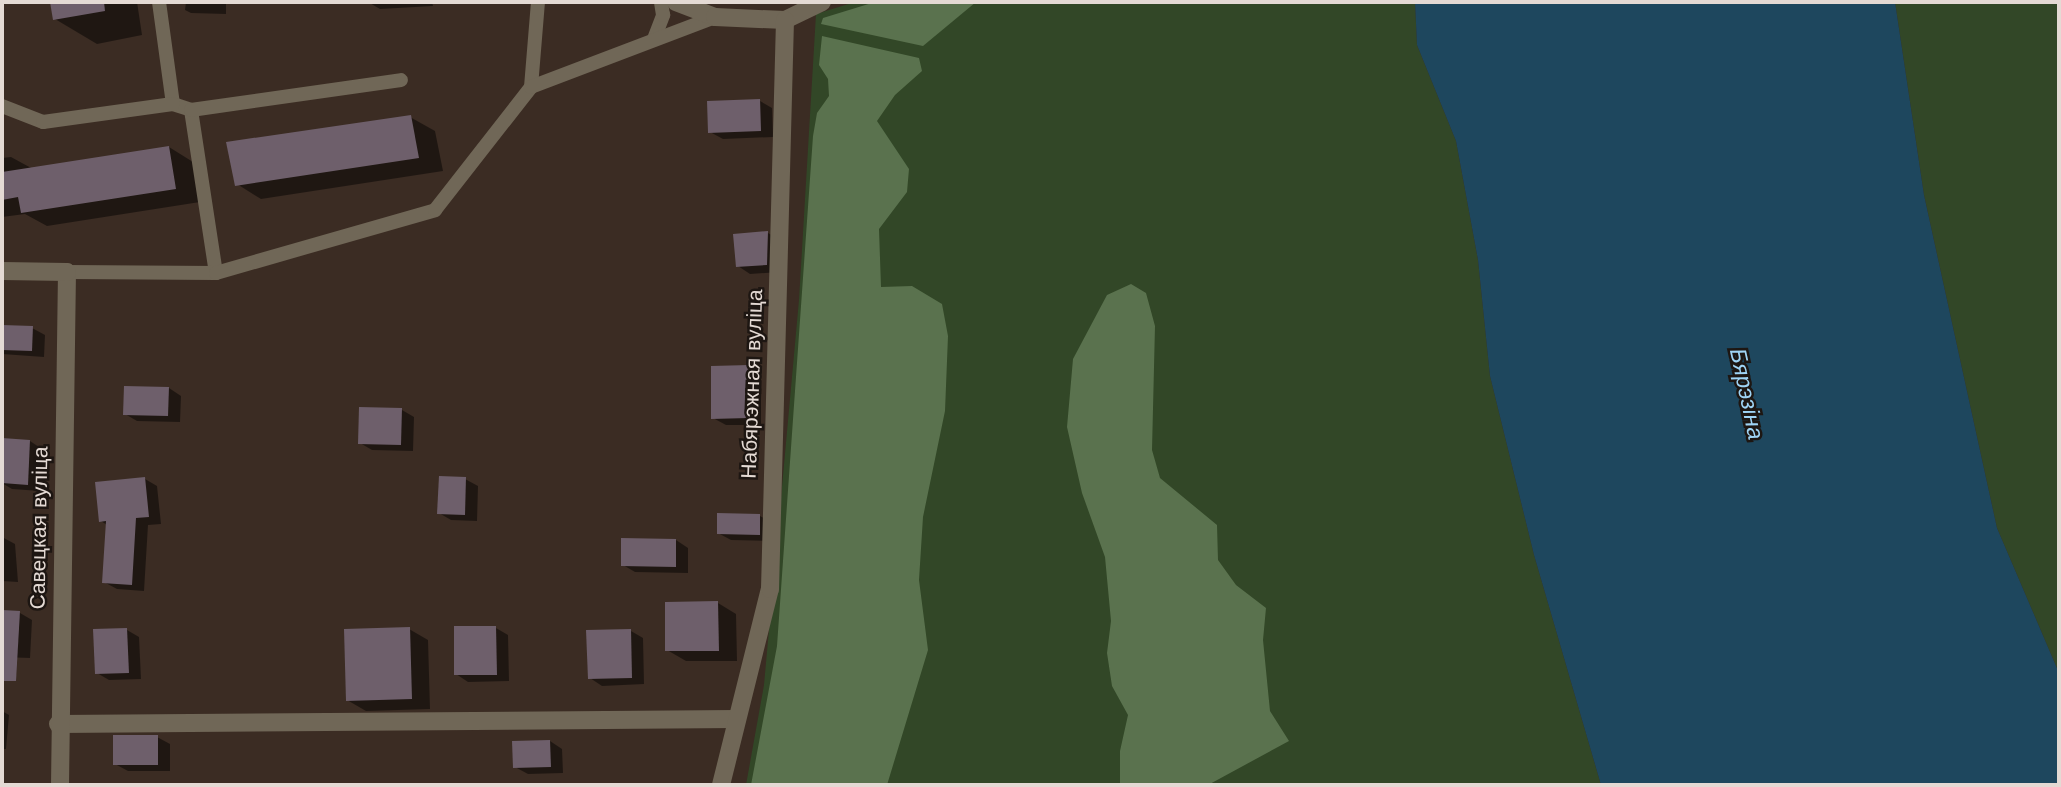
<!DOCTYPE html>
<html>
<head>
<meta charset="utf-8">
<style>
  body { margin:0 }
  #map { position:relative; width:2061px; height:787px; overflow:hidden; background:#3b2c23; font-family:"Work Sans",sans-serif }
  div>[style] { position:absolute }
  .green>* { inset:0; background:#324727 }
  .forest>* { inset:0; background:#5a724e }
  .water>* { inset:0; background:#1e475e }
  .shadow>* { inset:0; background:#0007 }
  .building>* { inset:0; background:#6e5f6b }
  .service>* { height:14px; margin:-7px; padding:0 7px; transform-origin:7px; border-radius:7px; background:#706757 }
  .minor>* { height:18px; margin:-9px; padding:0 9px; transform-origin:9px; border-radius:9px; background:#706757 }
  .tertiary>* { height:18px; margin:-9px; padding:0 9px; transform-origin:9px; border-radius:9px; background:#706757 }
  span { translate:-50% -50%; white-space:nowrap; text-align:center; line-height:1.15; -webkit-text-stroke:5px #1d1612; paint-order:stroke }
  .street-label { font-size:21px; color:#e4dad4 }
  .water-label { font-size:23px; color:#9fd4f5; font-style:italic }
  .frame { position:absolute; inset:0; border:4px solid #e4dad4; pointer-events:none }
</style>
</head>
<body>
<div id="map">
  <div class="green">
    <div style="clip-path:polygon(855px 2px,1415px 2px,1417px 45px,1456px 141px,1478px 260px,1490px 376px,1534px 555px,1601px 785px,746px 785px,764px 685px,799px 300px,816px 14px)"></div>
    <div style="clip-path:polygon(1895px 2px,2059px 2px,2059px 673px,1997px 528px,1924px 195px)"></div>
  </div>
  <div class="forest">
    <div style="clip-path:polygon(875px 2px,976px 2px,923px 46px,821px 24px,823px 18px)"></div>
    <div style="clip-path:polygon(822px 36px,919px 58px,922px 71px,895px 95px,877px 121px,909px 169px,907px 192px,879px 229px,881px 287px,912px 286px,942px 304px,948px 336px,945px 411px,923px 517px,919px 580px,928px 650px,887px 785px,751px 785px,777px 646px,813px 136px,817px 113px,829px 96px,828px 79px,819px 65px)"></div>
    <div style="clip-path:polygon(1131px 284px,1146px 293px,1155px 326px,1152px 450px,1160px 478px,1217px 525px,1218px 560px,1236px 585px,1266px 608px,1263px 640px,1270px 711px,1289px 741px,1208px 785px,1120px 785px,1120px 751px,1128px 715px,1112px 686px,1107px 653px,1111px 621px,1105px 557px,1082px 493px,1067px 427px,1073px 359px,1107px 295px)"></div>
  </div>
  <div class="water">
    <div style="clip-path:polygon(1415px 2px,1895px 2px,1924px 195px,1997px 528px,2059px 673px,2059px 785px,1601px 785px,1534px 555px,1490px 376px,1478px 260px,1456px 141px,1417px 45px)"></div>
  </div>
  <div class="shadow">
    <div style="clip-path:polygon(52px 2px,137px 2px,142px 35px,97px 44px,55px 19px)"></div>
    <div style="clip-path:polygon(186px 2px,226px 2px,226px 14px,191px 13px,185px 10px)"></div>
    <div style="clip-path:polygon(368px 2px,432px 2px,433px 6px,380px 9px)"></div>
    <div style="clip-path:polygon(760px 101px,772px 108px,773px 137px,723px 139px,710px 132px)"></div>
    <div style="clip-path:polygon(410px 117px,435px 131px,443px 171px,261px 199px,237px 184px)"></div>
    <div style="clip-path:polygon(169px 147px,193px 162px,200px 202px,47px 226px,25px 214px,2px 217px,2px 158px,11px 157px,33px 169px)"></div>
    <div style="clip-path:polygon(768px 233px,780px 240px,779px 272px,750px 274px,738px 266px)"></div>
    <div style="clip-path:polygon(2px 327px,32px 328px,45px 335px,44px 357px,2px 354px)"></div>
    <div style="clip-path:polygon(748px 367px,761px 374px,761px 425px,726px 425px,713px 418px)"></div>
    <div style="clip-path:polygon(169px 388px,181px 396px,180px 422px,137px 421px,125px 414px)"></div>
    <div style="clip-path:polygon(402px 410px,414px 417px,413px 451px,372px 450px,360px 443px)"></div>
    <div style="clip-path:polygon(3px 439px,30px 441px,42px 449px,40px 491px,12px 489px,2px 483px)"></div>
    <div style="clip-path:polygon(145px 479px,157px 486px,161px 524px,148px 525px,144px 591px,117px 589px,104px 582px,107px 525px,101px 521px)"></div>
    <div style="clip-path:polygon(465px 479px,478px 486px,477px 521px,451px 520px,439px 513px)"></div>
    <div style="clip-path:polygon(719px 515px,760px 516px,773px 523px,772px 541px,731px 540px,718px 533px)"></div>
    <div style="clip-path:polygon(2px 537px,15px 544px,18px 582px,2px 581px)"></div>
    <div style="clip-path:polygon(676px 540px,688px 548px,688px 573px,635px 572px,623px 565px)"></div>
    <div style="clip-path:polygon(718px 603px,736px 614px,737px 661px,686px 661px,667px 650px)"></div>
    <div style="clip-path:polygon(2px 612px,20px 613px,32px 620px,30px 658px,2px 657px)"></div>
    <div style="clip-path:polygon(496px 628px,508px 635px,509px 681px,468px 682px,456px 674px)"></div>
    <div style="clip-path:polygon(409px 629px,428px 640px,430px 709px,366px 711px,347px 700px)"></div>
    <div style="clip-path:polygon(127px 630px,139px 637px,141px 679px,109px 680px,97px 673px)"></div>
    <div style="clip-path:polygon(631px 631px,643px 638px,644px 684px,602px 686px,590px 678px)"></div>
    <div style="clip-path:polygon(2px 711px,9px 715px,6px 749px,2px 749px)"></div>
    <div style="clip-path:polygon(157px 737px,170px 744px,170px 771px,128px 771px,115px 764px)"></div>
    <div style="clip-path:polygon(550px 741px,562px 749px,563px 773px,528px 774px,515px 767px)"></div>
  </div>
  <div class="building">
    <div style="clip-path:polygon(50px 2px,104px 2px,105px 11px,53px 20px)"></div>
    <div style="clip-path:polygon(760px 99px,761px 131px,708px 133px,707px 101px)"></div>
    <div style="clip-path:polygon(411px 115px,419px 158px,235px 186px,226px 142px)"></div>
    <div style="clip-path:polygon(169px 146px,176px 189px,21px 213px,18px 197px,2px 200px,2px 172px)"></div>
    <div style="clip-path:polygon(768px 231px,767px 265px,736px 267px,733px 234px)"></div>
    <div style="clip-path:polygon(2px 325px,33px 326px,32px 351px,2px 350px)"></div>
    <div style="clip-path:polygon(749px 365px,749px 418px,711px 419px,711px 366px)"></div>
    <div style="clip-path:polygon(124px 386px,169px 387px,168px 416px,123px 415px)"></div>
    <div style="clip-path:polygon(359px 407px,402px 408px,401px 445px,358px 444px)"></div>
    <div style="clip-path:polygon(2px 438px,30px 440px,28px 485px,2px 483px)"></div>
    <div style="clip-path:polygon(439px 476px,466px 477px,465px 515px,437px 514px)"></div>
    <div style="clip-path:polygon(145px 477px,149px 517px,136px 518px,132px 585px,102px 583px,106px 521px,99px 522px,95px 482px)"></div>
    <div style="clip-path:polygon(717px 513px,760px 514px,760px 535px,717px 534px)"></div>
    <div style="clip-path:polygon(621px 538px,676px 539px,676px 567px,621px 566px)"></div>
    <div style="clip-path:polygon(718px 601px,719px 651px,665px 651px,665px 602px)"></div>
    <div style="clip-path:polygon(2px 610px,20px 611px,16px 681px,2px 681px)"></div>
    <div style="clip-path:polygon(454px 626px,496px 626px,497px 675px,454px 675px)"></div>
    <div style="clip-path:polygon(410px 627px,412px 699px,346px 701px,344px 629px)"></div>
    <div style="clip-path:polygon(127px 628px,129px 673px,95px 674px,93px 629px)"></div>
    <div style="clip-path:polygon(631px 629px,632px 678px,588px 679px,586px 630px)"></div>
    <div style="clip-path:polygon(113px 735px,158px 735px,158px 765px,113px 765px)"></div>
    <div style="clip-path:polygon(550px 740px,551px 767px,513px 768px,512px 741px)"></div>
  </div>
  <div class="service">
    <div style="left:159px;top:2px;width:103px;rotate:82.2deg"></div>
    <div style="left:173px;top:104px;width:19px;rotate:18deg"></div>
    <div style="left:191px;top:110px;width:165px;rotate:81.3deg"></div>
    <div style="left:654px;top:39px;width:26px;rotate:-69deg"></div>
    <div style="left:663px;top:15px;width:13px;rotate:-99deg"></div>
    <div style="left:531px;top:87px;width:85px;rotate:-85.3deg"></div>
    <div style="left:2px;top:106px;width:44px;rotate:21.3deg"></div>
    <div style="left:43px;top:122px;width:131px;rotate:-7.9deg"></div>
    <div style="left:191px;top:110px;width:212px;rotate:-8.1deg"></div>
    <div style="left:67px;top:272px;width:149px;rotate:0.4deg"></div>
    <div style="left:216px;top:273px;width:228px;rotate:-16deg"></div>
    <div style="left:435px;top:210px;width:156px;rotate:-52deg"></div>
    <div style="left:531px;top:87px;width:197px;rotate:-20.8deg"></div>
  </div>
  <div class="minor">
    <div style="left:676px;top:2px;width:42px;rotate:21deg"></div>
    <div style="left:715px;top:17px;width:70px;rotate:2.5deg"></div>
    <div style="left:785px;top:20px;width:41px;rotate:-25.9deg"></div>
    <div style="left:58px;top:724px;width:679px;rotate:-0.42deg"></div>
    <div style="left:60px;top:785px;width:513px;rotate:-89.22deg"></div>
    <div style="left:721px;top:785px;width:202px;rotate:-76deg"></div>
    <div style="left:770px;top:589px;width:569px;rotate:-88.49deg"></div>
  </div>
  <div class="tertiary">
    <div style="left:2px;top:271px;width:65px;rotate:0.9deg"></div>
  </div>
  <div class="street-label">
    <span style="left:752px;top:384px;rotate:-88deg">Набярэжная вуліца</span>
    <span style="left:39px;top:528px;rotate:-89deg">Савецкая вуліца</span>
  </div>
  <div class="water-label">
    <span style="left:1746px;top:394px;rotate:78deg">Бярэзіна</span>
  </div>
  <div class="frame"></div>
</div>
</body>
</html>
